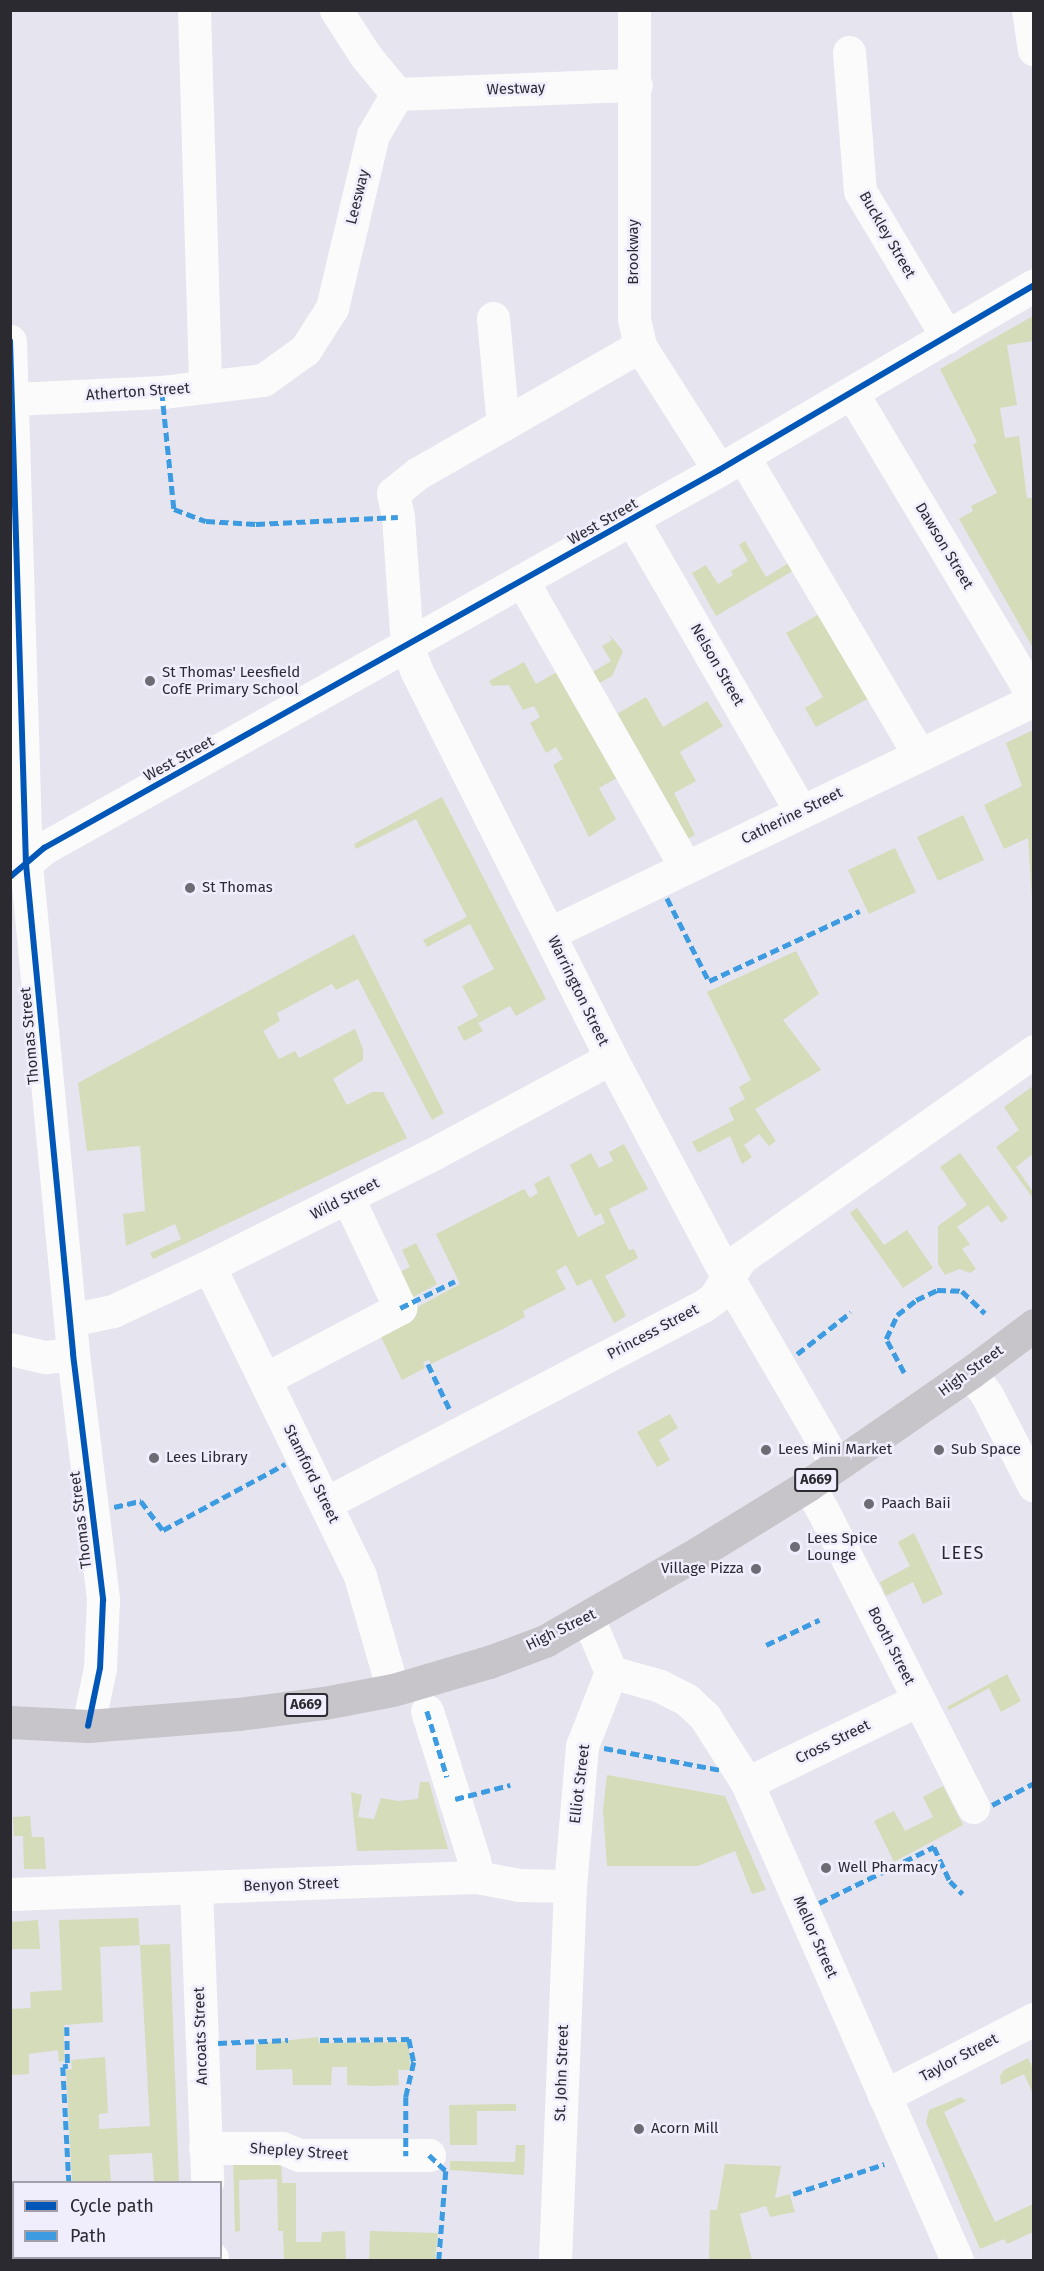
<!DOCTYPE html>
<html>
<head>
<meta charset="utf-8">
<style>
  body { margin:0 }
  #map { position:relative; width:1044px; height:2271px; overflow:hidden; background:#e6e4ee; font-family:"Fira Sans",sans-serif }
  div>[style] { position:absolute }
  .green>* { inset:0; background:#d5dcba }
  .minor>* { height:33px; margin:-16.5px; padding:0 16.5px; transform-origin:16.5px; border-radius:16.5px; background:#fbfbfc }
  .major>* { height:33px; margin:-16.5px; padding:0 16.5px; transform-origin:16.5px; border-radius:16.5px; background:#c7c4ca }
  .quiet>* { height:4.5px; margin-top:-2.25px; transform-origin:0; background:repeating-linear-gradient(90deg,#3d9ce1 0 9px,transparent 0 13.5px) }
  .cycleway>* { height:6px; margin:-3px; padding:0 3px; transform-origin:3px; border-radius:3px; background:#0057b8 }
  .dots>* { width:16px; height:16px; translate:-50% -50%; box-sizing:border-box; border:3px solid #f0edfd; border-radius:50% }
  span { translate:-50% -50%; white-space:nowrap; text-align:center; line-height:1.15; -webkit-text-stroke:5px #f0edfd; paint-order:stroke }
  .shield-label span { padding:2px 4px; background:#f0edfd; border:2px solid; border-radius:4px; -webkit-text-stroke-width:0 }
  .shield-label { font-size:14px; color:#2c2a31; font-weight:700 }
  .street-label { font-size:15px; color:#2c2a31 }
  .poi-label { font-size:15px; color:#2c2a31 }
  .left { translate:0 -50%; text-align:left }
  .right { translate:-100% -50%; text-align:right }
  .quarter-label { font-size:18px; color:#2c2a31; letter-spacing:1.5px }
  .frame { position:absolute; inset:0; border:12px solid #2c2a31; pointer-events:none }
  .legend { position:absolute; left:12px; top:2181px; width:210px; height:78px; box-sizing:border-box; background:#f0edfd; border:2px solid #a29fab; margin:0; padding:8px 10px; list-style:none; font-size:18px; color:#2c2a31 }
  .legend li { display:flex; align-items:center; gap:12px; height:30px }
  .legend b { width:30px; border:2px solid #a29fab }
</style>
</head>
<body>
<div id="map">
  <div class="green">
    <div style="clip-path:polygon(1033px 316px,1033px 341px,1007px 345px,1017px 405px,1000px 408px,1005px 438px,1019px 436px,1027px 498px,1033px 498px,1033px 648px,959px 519px,973px 511px,971px 506px,997px 493px,973px 445px,977px 442px,940px 369px)"></div>
    <div style="clip-path:polygon(745px 541px,766px 577px,792px 561px,796px 569px,716px 616px,692px 573px,706px 565px,718px 584px,733px 575px,731px 571px,748px 561px,739px 545px)"></div>
    <div style="clip-path:polygon(823px 612px,873px 696px,816px 727px,805px 708px,823px 697px,786px 633px)"></div>
    <div style="clip-path:polygon(608px 633px,623px 651px,612px 676px,592px 687px,586px 676px,611px 661px,602px 646px,612px 640px)"></div>
    <div style="clip-path:polygon(524px 662px,536px 684px,562px 669px,622px 775px,599px 788px,616px 819px,589px 837px,553px 765px,563px 759px,556px 747px,546px 753px,530px 723px,540px 717px,534px 706px,523px 710px,509px 685px,492px 686px,489px 681px)"></div>
    <div style="clip-path:polygon(646px 697px,663px 727px,707px 701px,723px 726px,680px 752px,696px 781px,674px 793px,695px 835px,683px 841px,610px 718px)"></div>
    <div style="clip-path:polygon(1033px 730px,1033px 912px,1028px 838px,1004px 849px,984px 805px,1022px 786px,1006px 743px)"></div>
    <div style="clip-path:polygon(442px 797px,546px 999px,516px 1016px,510px 1006px,478px 1023px,483px 1031px,464px 1041px,457px 1027px,478px 1016px,462px 986px,494px 969px,470px 924px,427px 947px,423px 940px,467px 917px,416px 819px,356px 849px,354px 844px)"></div>
    <div style="clip-path:polygon(963px 815px,984px 860px,938px 881px,917px 837px)"></div>
    <div style="clip-path:polygon(895px 848px,916px 892px,869px 914px,848px 870px)"></div>
    <div style="clip-path:polygon(354px 934px,444px 1113px,432px 1120px,358px 979px,336px 990px,332px 984px,277px 1013px,280px 1021px,263px 1031px,279px 1059px,295px 1051px,299px 1058px,355px 1029px,363px 1049px,363px 1060px,333px 1079px,347px 1105px,372px 1092px,383px 1092px,407px 1138px,153px 1259px,150px 1253px,181px 1239px,175px 1224px,126px 1246px,123px 1214px,145px 1211px,140px 1146px,87px 1151px,78px 1083px)"></div>
    <div style="clip-path:polygon(796px 951px,819px 994px,783px 1020px,821px 1070px,755px 1109px,776px 1141px,769px 1146px,759px 1134px,744px 1145px,752px 1157px,742px 1164px,730px 1136px,698px 1153px,692px 1142px,734px 1120px,729px 1108px,745px 1099px,739px 1087px,751px 1080px,707px 992px)"></div>
    <div style="clip-path:polygon(1033px 1086px,1033px 1154px,1016px 1167px,1033px 1192px,1032px 1197px,996px 1147px,1019px 1130px,1004px 1107px)"></div>
    <div style="clip-path:polygon(624px 1144px,648px 1189px,609px 1209px,629px 1250px,634px 1249px,638px 1258px,605px 1276px,626px 1316px,614px 1323px,591px 1279px,577px 1286px,566px 1265px,556px 1271px,566px 1289px,523px 1311px,525px 1317px,501px 1330px,431px 1364px,429px 1360px,423px 1362px,425px 1368px,402px 1380px,377px 1329px,460px 1284px,436px 1234px,524px 1189px,530px 1198px,538px 1193px,534px 1184px,549px 1176px,578px 1237px,605px 1223px,601px 1213px,595px 1216px,570px 1165px,591px 1153px,599px 1168px,613px 1161px,609px 1152px)"></div>
    <div style="clip-path:polygon(960px 1153px,1008px 1218px,1001px 1223px,988px 1205px,957px 1227px,970px 1244px,962px 1249px,976px 1269px,970px 1273px,959px 1269px,945px 1275px,938px 1264px,938px 1226px,967px 1205px,940px 1167px)"></div>
    <div style="clip-path:polygon(857px 1208px,884px 1245px,907px 1230px,933px 1268px,903px 1288px,850px 1213px)"></div>
    <div style="clip-path:polygon(416px 1243px,437px 1284px,404px 1302px,391px 1276px,410px 1267px,402px 1250px)"></div>
    <div style="clip-path:polygon(670px 1414px,678px 1428px,659px 1440px,670px 1460px,657px 1467px,637px 1432px)"></div>
    <div style="clip-path:polygon(914px 1533px,943px 1594px,923px 1604px,913px 1582px,886px 1596px,880px 1582px,910px 1566px,898px 1542px)"></div>
    <div style="clip-path:polygon(1007px 1674px,1021px 1701px,1001px 1712px,989px 1688px,949px 1710px,947px 1707px)"></div>
    <div style="clip-path:polygon(607px 1775px,725px 1796px,766px 1890px,752px 1894px,735px 1851px,698px 1866px,607px 1866px,603px 1810px)"></div>
    <div style="clip-path:polygon(420px 1782px,429px 1782px,448px 1849px,357px 1851px,351px 1792px,362px 1795px,358px 1817px,374px 1819px,381px 1798px,398px 1801px,418px 1799px)"></div>
    <div style="clip-path:polygon(943px 1786px,963px 1825px,894px 1862px,874px 1821px,894px 1811px,905px 1831px,933px 1817px,923px 1797px)"></div>
    <div style="clip-path:polygon(30px 1816px,32px 1837px,44px 1837px,46px 1869px,24px 1869px,23px 1836px,14px 1836px,13px 1817px)"></div>
    <div style="clip-path:polygon(138px 1918px,140px 1945px,170px 1944px,179px 2182px,154px 2182px,152px 2153px,109px 2155px,111px 2182px,72px 2182px,66px 2070px,72px 2069px,71px 2060px,105px 2057px,108px 2113px,99px 2114px,99px 2129px,150px 2126px,140px 1945px,100px 1947px,103px 2022px,64px 2025px,64px 2061px,59px 2062px,58px 2050px,29px 2054px,29px 2074px,11px 2075px,11px 2009px,31px 2008px,30px 1992px,62px 1990px,59px 1920px)"></div>
    <div style="clip-path:polygon(38px 1920px,40px 1949px,11px 1949px,11px 1922px)"></div>
    <div style="clip-path:polygon(318px 2037px,319px 2043px,409px 2042px,410px 2070px,398px 2070px,399px 2085px,372px 2086px,347px 2085px,347px 2067px,332px 2067px,331px 2085px,293px 2085px,292px 2069px,256px 2070px,256px 2044px)"></div>
    <div style="clip-path:polygon(1028px 2058px,1033px 2069px,1033px 2094px,1024px 2074px,1001px 2085px,1000px 2076px,1004px 2070px)"></div>
    <div style="clip-path:polygon(961px 2097px,966px 2101px,944px 2112px,995px 2222px,1033px 2204px,1033px 2232px,1007px 2244px,1004px 2239px,980px 2249px,926px 2122px,929px 2110px)"></div>
    <div style="clip-path:polygon(516px 2104px,516px 2111px,477px 2111px,477px 2145px,450px 2145px,449px 2105px)"></div>
    <div style="clip-path:polygon(516px 2145px,525px 2145px,524px 2175px,450px 2170px,450px 2161px,515px 2162px)"></div>
    <div style="clip-path:polygon(281px 2160px,282px 2183px,296px 2183px,296px 2242px,321px 2242px,322px 2232px,345px 2231px,346px 2260px,284px 2260px,283px 2231px,278px 2231px,277px 2179px,239px 2180px,240px 2231px,235px 2232px,233px 2161px)"></div>
    <div style="clip-path:polygon(725px 2164px,781px 2166px,775px 2198px,790px 2194px,791px 2199px,795px 2212px,770px 2217px,766px 2206px,740px 2214px,752px 2260px,709px 2260px,710px 2210px,717px 2210px)"></div>
    <div style="clip-path:polygon(370px 2231px,438px 2233px,435px 2260px,369px 2260px)"></div>
  </div>
  <div class="minor">
    <div style="left:194px;top:10px;width:377px;rotate:88.3deg"></div>
    <div style="left:634px;top:10px;width:309px;rotate:90deg"></div>
    <div style="left:634px;top:319px;width:28px;rotate:77deg"></div>
    <div style="left:640px;top:346px;width:147px;rotate:57.5deg"></div>
    <div style="left:1028px;top:10px;width:40px;rotate:81.5deg"></div>
    <div style="left:849px;top:52px;width:139px;rotate:85.5deg"></div>
    <div style="left:860px;top:191px;width:170px;rotate:59.2deg"></div>
    <div style="left:397px;top:94px;width:239px;rotate:-2.2deg"></div>
    <div style="left:493px;top:318px;width:107px;rotate:84.7deg"></div>
    <div style="left:10px;top:341px;width:523px;rotate:88.25deg"></div>
    <div style="left:26px;top:864px;width:492px;rotate:84.5deg"></div>
    <div style="left:73px;top:1354px;width:248px;rotate:83deg"></div>
    <div style="left:103px;top:1600px;width:68px;rotate:92.5deg"></div>
    <div style="left:100px;top:1668px;width:59px;rotate:101.7deg"></div>
    <div style="left:640px;top:346px;width:256px;rotate:150.2deg"></div>
    <div style="left:418px;top:473px;width:32px;rotate:141deg"></div>
    <div style="left:393px;top:493px;width:25px;rotate:78deg"></div>
    <div style="left:398px;top:517px;width:129px;rotate:86deg"></div>
    <div style="left:407px;top:646px;width:26px;rotate:69deg"></div>
    <div style="left:416px;top:670px;width:434px;rotate:63.3deg"></div>
    <div style="left:611px;top:1058px;width:249px;rotate:62deg"></div>
    <div style="left:728px;top:1278px;width:216px;rotate:59.8deg"></div>
    <div style="left:852px;top:393px;width:337px;rotate:59.1deg"></div>
    <div style="left:1025px;top:682px;width:20px;rotate:66deg"></div>
    <div style="left:14px;top:399px;width:148px;rotate:-2.7deg"></div>
    <div style="left:162px;top:392px;width:102px;rotate:-6.8deg"></div>
    <div style="left:263px;top:380px;width:52px;rotate:-35.5deg"></div>
    <div style="left:305px;top:350px;width:50px;rotate:-57.3deg"></div>
    <div style="left:332px;top:308px;width:178px;rotate:-76.7deg"></div>
    <div style="left:373px;top:135px;width:48px;rotate:-59.7deg"></div>
    <div style="left:397px;top:94px;width:50px;rotate:-129.4deg"></div>
    <div style="left:365px;top:55px;width:54px;rotate:-122.8deg"></div>
    <div style="left:743px;top:456px;width:329px;rotate:59.5deg"></div>
    <div style="left:910px;top:739px;width:17px;rotate:66deg"></div>
    <div style="left:632px;top:519px;width:338px;rotate:60deg"></div>
    <div style="left:523px;top:582px;width:329px;rotate:60.3deg"></div>
    <div style="left:15px;top:873px;width:38px;rotate:-41deg"></div>
    <div style="left:44px;top:848px;width:774px;rotate:-29.25deg"></div>
    <div style="left:719px;top:470px;width:365px;rotate:-30.4deg"></div>
    <div style="left:550px;top:933px;width:537px;rotate:-25.71deg"></div>
    <div style="left:209px;top:1266px;width:345px;rotate:64deg"></div>
    <div style="left:360px;top:1576px;width:119px;rotate:73.9deg"></div>
    <div style="left:70px;top:1320px;width:44px;rotate:-11.8deg"></div>
    <div style="left:113px;top:1311px;width:106px;rotate:-25.1deg"></div>
    <div style="left:209px;top:1266px;width:248px;rotate:-26.6deg"></div>
    <div style="left:431px;top:1155px;width:204px;rotate:-28.3deg"></div>
    <div style="left:10px;top:1349px;width:37px;rotate:13deg"></div>
    <div style="left:46px;top:1357px;width:27px;rotate:-6deg"></div>
    <div style="left:970px;top:1373px;width:28px;rotate:52deg"></div>
    <div style="left:987px;top:1395px;width:102px;rotate:62.7deg"></div>
    <div style="left:265px;top:1379px;width:153px;rotate:-27.7deg"></div>
    <div style="left:400px;top:1308px;width:122px;rotate:-115.3deg"></div>
    <div style="left:808px;top:1485px;width:30px;rotate:60deg"></div>
    <div style="left:823px;top:1511px;width:332px;rotate:63.1deg"></div>
    <div style="left:326px;top:1503px;width:425px;rotate:-27.6deg"></div>
    <div style="left:703px;top:1306px;width:14px;rotate:-36deg"></div>
    <div style="left:714px;top:1298px;width:48px;rotate:-56deg"></div>
    <div style="left:741px;top:1258px;width:359px;rotate:-35.2deg"></div>
    <div style="left:611px;top:1672px;width:51px;rotate:15.9deg"></div>
    <div style="left:660px;top:1686px;width:29px;rotate:27deg"></div>
    <div style="left:686px;top:1699px;width:26px;rotate:43deg"></div>
    <div style="left:705px;top:1717px;width:78px;rotate:57.5deg"></div>
    <div style="left:747px;top:1783px;width:521px;rotate:66.24deg"></div>
    <div style="left:427px;top:1711px;width:156px;rotate:72.5deg"></div>
    <div style="left:474px;top:1860px;width:17px;rotate:80deg"></div>
    <div style="left:747px;top:1783px;width:190px;rotate:-25.9deg"></div>
    <div style="left:196px;top:1889px;width:293px;rotate:87.8deg"></div>
    <div style="left:10px;top:1894px;width:467px;rotate:-2.1deg"></div>
    <div style="left:477px;top:1877px;width:43px;rotate:10.8deg"></div>
    <div style="left:519px;top:1885px;width:51px;rotate:1.1deg"></div>
    <div style="left:884px;top:2096px;width:169px;rotate:-27.2deg"></div>
    <div style="left:205px;top:2148px;width:77px"></div>
    <div style="left:282px;top:2148px;width:18px;rotate:22deg"></div>
    <div style="left:299px;top:2155px;width:130px"></div>
    <div style="left:212px;top:2258px;width:2px;rotate:90deg"></div>
    <div style="left:555px;top:2260px;width:374px;rotate:-87.7deg"></div>
    <div style="left:570px;top:1886px;width:141px;rotate:-85.1deg"></div>
    <div style="left:582px;top:1746px;width:79px;rotate:-68.6deg"></div>
    <div style="left:611px;top:1672px;width:59px;rotate:-113.1deg"></div>
  </div>
  <div class="major">
    <div style="left:10px;top:1722px;width:78px;rotate:2.9deg"></div>
    <div style="left:88px;top:1726px;width:150px;rotate:-4.6deg"></div>
    <div style="left:238px;top:1714px;width:87px;rotate:-7.3deg"></div>
    <div style="left:324px;top:1703px;width:70px;rotate:-10.7deg"></div>
    <div style="left:393px;top:1690px;width:100px;rotate:-16.3deg"></div>
    <div style="left:489px;top:1662px;width:60px;rotate:-20.6deg"></div>
    <div style="left:545px;top:1641px;width:177px;rotate:-29.9deg"></div>
    <div style="left:698px;top:1553px;width:129px;rotate:-31.7deg"></div>
    <div style="left:808px;top:1485px;width:197px;rotate:-34.7deg"></div>
    <div style="left:970px;top:1373px;width:80px;rotate:-36.9deg"></div>
  </div>
  <div class="quiet">
    <div style="left:162px;top:392px;width:118px;rotate:84.1deg"></div>
    <div style="left:174px;top:509px;width:34px;rotate:21deg"></div>
    <div style="left:206px;top:521px;width:50px;rotate:3.4deg"></div>
    <div style="left:256px;top:524px;width:142px;rotate:-2.8deg"></div>
    <div style="left:667px;top:898px;width:93px;rotate:63.2deg"></div>
    <div style="left:709px;top:981px;width:166px;rotate:-24.9deg"></div>
    <div style="left:400px;top:1308px;width:61px;rotate:-26.1deg"></div>
    <div style="left:797px;top:1354px;width:68px;rotate:-37.9deg"></div>
    <div style="left:428px;top:1364px;width:53px;rotate:64.4deg"></div>
    <div style="left:904px;top:1373px;width:38px;rotate:-118deg"></div>
    <div style="left:886px;top:1339px;width:26px;rotate:-65deg"></div>
    <div style="left:897px;top:1315px;width:24px;rotate:-38deg"></div>
    <div style="left:916px;top:1300px;width:23px;rotate:-25deg"></div>
    <div style="left:937px;top:1290px;width:25px;rotate:2deg"></div>
    <div style="left:962px;top:1291px;width:32px;rotate:44deg"></div>
    <div style="left:114px;top:1507px;width:28px;rotate:-13deg"></div>
    <div style="left:141px;top:1501px;width:36px;rotate:53deg"></div>
    <div style="left:163px;top:1530px;width:139px;rotate:-28.4deg"></div>
    <div style="left:766px;top:1645px;width:59px;rotate:-25.3deg"></div>
    <div style="left:427px;top:1711px;width:69px;rotate:73.1deg"></div>
    <div style="left:604px;top:1748px;width:118px;rotate:10.7deg"></div>
    <div style="left:455px;top:1799px;width:57px;rotate:-14.3deg"></div>
    <div style="left:992px;top:1805px;width:47px;rotate:-27.6deg"></div>
    <div style="left:819px;top:1903px;width:128px;rotate:-26deg"></div>
    <div style="left:934px;top:1847px;width:38px;rotate:65deg"></div>
    <div style="left:950px;top:1881px;width:18px;rotate:45deg"></div>
    <div style="left:67px;top:2027px;width:39px;rotate:89deg"></div>
    <div style="left:68px;top:2066px;width:5px;rotate:169deg"></div>
    <div style="left:63px;top:2067px;width:115px;rotate:87deg"></div>
    <div style="left:320px;top:2040px;width:89px;rotate:-0.6deg"></div>
    <div style="left:409px;top:2039px;width:24px;rotate:78deg"></div>
    <div style="left:414px;top:2062px;width:36px;rotate:103deg"></div>
    <div style="left:406px;top:2097px;width:59px;rotate:90deg"></div>
    <div style="left:218px;top:2043px;width:70px;rotate:-2.5deg"></div>
    <div style="left:429px;top:2155px;width:23px;rotate:43deg"></div>
    <div style="left:446px;top:2171px;width:89px;rotate:94.5deg"></div>
    <div style="left:793px;top:2194px;width:96px;rotate:-18.2deg"></div>
    <div style="left:10px;top:2211px;width:4px;rotate:14deg"></div>
    <div style="left:10px;top:2235px;width:4px"></div>
    <div style="left:38px;top:2258px;width:2px;rotate:90deg"></div>
  </div>
  <div class="cycleway">
    <div style="left:10px;top:341px;width:523px;rotate:88.25deg"></div>
    <div style="left:26px;top:864px;width:492px;rotate:84.5deg"></div>
    <div style="left:73px;top:1354px;width:248px;rotate:83deg"></div>
    <div style="left:103px;top:1600px;width:68px;rotate:92.5deg"></div>
    <div style="left:100px;top:1668px;width:59px;rotate:101.7deg"></div>
    <div style="left:10px;top:877px;width:45px;rotate:-40.5deg"></div>
    <div style="left:44px;top:848px;width:774px;rotate:-29.25deg"></div>
    <div style="left:719px;top:470px;width:365px;rotate:-30.4deg"></div>
  </div>
  <div class="dots">
    <div style="left:150px;top:681px;background:#6d6b73"></div>
    <div style="left:190px;top:888px;background:#6d6b73"></div>
    <div style="left:766px;top:1450px;background:#6d6b73"></div>
    <div style="left:939px;top:1450px;background:#6d6b73"></div>
    <div style="left:154px;top:1458px;background:#6d6b73"></div>
    <div style="left:869px;top:1504px;background:#6d6b73"></div>
    <div style="left:795px;top:1547px;background:#6d6b73"></div>
    <div style="left:756px;top:1569px;background:#6d6b73"></div>
    <div style="left:826px;top:1868px;background:#6d6b73"></div>
    <div style="left:639px;top:2129px;background:#6d6b73"></div>
  </div>
  <div class="shield-label">
    <span style="left:816px;top:1480px">A669</span>
    <span style="left:306px;top:1705px">A669</span>
  </div>
  <div class="street-label">
    <span style="left:516px;top:89px;rotate:-2deg">Westway</span>
    <span style="left:358px;top:197px;rotate:-76deg">Leesway</span>
    <span style="left:887px;top:235px;rotate:60deg">Buckley Street</span>
    <span style="left:634px;top:252px;rotate:-90deg">Brookway</span>
    <span style="left:138px;top:392px;rotate:-4deg">Atherton Street</span>
    <span style="left:603px;top:522px;rotate:-30deg">West Street</span>
    <span style="left:944px;top:546px;rotate:59deg">Dawson Street</span>
    <span style="left:717px;top:665px;rotate:60deg">Nelson Street</span>
    <span style="left:179px;top:759px;rotate:-29deg">West Street</span>
    <span style="left:792px;top:816px;rotate:-26deg">Catherine Street</span>
    <span style="left:578px;top:991px;rotate:64deg">Warrington Street</span>
    <span style="left:30px;top:1036px;rotate:-95deg">Thomas Street</span>
    <span style="left:345px;top:1199px;rotate:-27deg">Wild Street</span>
    <span style="left:653px;top:1332px;rotate:-28deg">Princess Street</span>
    <span style="left:971px;top:1371px;rotate:-36deg">High Street</span>
    <span style="left:311px;top:1474px;rotate:64deg">Stamford Street</span>
    <span style="left:81px;top:1520px;rotate:-97deg">Thomas Street</span>
    <span style="left:561px;top:1630px;rotate:-26deg">High Street</span>
    <span style="left:891px;top:1646px;rotate:63deg">Booth Street</span>
    <span style="left:833px;top:1742px;rotate:-26deg">Cross Street</span>
    <span style="left:580px;top:1784px;rotate:-83deg">Elliot Street</span>
    <span style="left:291px;top:1885px;rotate:-2deg">Benyon Street</span>
    <span style="left:815px;top:1937px;rotate:66deg">Mellor Street</span>
    <span style="left:201px;top:2036px;rotate:-92deg">Ancoats Street</span>
    <span style="left:959px;top:2058px;rotate:-28deg">Taylor Street</span>
    <span style="left:562px;top:2073px;rotate:-88deg">St. John Street</span>
    <span style="left:299px;top:2152px;rotate:4deg">Shepley Street</span>
  </div>
  <div class="poi-label">
    <span class="left" style="left:162px;top:681px">St Thomas' Leesfield<br>CofE Primary School</span>
    <span class="left" style="left:202px;top:888px">St Thomas</span>
    <span class="left" style="left:778px;top:1450px">Lees Mini Market</span>
    <span class="left" style="left:951px;top:1450px">Sub Space</span>
    <span class="left" style="left:166px;top:1458px">Lees Library</span>
    <span class="left" style="left:881px;top:1504px">Paach Baii</span>
    <span class="left" style="left:807px;top:1547px">Lees Spice<br>Lounge</span>
    <span class="right" style="left:744px;top:1569px">Village Pizza</span>
    <span class="left" style="left:838px;top:1868px">Well Pharmacy</span>
    <span class="left" style="left:651px;top:2129px">Acorn Mill</span>
  </div>
  <div class="quarter-label">
    <span style="left:963px;top:1553px">LEES</span>
  </div>
  <div class="frame"></div>
  <ul class="legend">
  <li><b style="height:8px;background:#0057b8"></b>Cycle path</li>
  <li><b style="height:8px;background:#3d9ce1"></b>Path</li>
  </ul>
</div>
</body>
</html>
